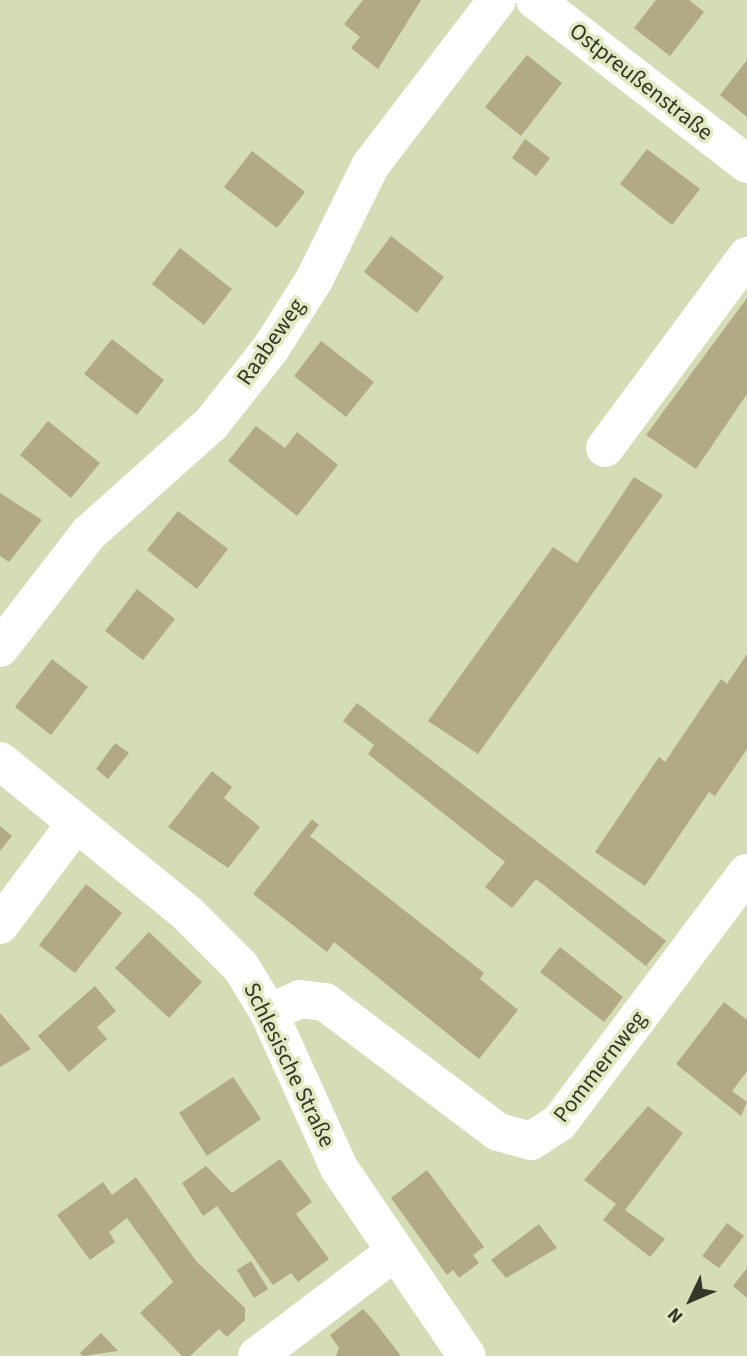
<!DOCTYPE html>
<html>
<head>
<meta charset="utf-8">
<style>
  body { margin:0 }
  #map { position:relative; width:747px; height:1356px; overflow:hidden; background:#d4ddb6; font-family:"Source Sans 3",sans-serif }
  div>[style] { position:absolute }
  .building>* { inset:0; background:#b2aa84 }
  .minor>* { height:38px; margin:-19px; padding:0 19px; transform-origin:19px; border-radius:19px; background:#fff }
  span { translate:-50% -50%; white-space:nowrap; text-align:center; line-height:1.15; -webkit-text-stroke:7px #e1ebc3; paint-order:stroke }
  .street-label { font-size:23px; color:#343728 }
  .north { position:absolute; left:656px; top:1265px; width:70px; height:70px; -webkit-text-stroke:5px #e1ebc3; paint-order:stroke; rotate:226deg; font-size:19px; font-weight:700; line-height:28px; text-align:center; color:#343728 }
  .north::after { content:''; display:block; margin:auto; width:24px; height:32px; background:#343728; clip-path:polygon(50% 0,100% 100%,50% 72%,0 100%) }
</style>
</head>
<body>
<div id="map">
  <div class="building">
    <div style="clip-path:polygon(363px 0,421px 0,378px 69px,351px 48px,360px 37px,344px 24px)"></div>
    <div style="clip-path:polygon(656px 0,689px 0,704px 12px,670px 56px,634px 28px)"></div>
    <div style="clip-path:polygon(527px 55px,562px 83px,521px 136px,485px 107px)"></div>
    <div style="clip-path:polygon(747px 60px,747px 117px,720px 95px)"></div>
    <div style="clip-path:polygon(525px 139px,550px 158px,536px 176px,512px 158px)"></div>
    <div style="clip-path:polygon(647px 149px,700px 189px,672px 225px,620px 184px)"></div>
    <div style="clip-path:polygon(252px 151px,305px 192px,277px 228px,224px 187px)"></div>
    <div style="clip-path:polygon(391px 236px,444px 277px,417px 313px,364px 272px)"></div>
    <div style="clip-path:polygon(180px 248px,232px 289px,204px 325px,152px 284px)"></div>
    <div style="clip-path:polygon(747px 298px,747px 394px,696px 469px,646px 435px)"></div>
    <div style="clip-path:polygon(112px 339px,164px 380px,137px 415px,84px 374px)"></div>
    <div style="clip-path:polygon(321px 341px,374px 382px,346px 417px,294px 376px)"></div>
    <div style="clip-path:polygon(48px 421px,100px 463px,71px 498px,20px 455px)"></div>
    <div style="clip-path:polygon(256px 426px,285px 448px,297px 432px,338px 465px,297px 516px,228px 461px)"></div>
    <div style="clip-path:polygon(634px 477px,663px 495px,478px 754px,428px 721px,553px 547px,577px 563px)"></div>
    <div style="clip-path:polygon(0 493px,42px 520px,9px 562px,0 556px)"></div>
    <div style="clip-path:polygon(178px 511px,228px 549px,197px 589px,147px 550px)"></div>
    <div style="clip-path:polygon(137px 589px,175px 619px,143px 660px,105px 631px)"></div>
    <div style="clip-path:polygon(747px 654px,747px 749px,715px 796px,709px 792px,645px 886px,595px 852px,659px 757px,665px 762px,721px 679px,727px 684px)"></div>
    <div style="clip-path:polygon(52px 659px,88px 687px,51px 735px,15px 707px)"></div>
    <div style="clip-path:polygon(357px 703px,666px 941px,646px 966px,536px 879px,512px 908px,485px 887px,505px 862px,368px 754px,374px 745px,343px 721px)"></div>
    <div style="clip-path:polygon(115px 743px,129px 753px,108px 779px,96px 769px)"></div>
    <div style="clip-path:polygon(212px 771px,232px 787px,224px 798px,260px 827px,228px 868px,168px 827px)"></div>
    <div style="clip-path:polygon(312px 819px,319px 825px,310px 836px,484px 973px,480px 979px,518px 1010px,479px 1059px,334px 942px,327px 952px,253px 894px)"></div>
    <div style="clip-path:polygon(0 826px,12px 836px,0 851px)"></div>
    <div style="clip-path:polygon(86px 884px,122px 913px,75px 973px,39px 945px)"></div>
    <div style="clip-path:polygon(149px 932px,202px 982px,169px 1018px,115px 968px)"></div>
    <div style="clip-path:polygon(560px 947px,623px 997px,604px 1022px,540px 972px)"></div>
    <div style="clip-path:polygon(95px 986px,116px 1011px,97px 1027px,107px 1039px,69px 1072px,38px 1036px)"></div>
    <div style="clip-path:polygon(724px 1002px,747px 1020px,747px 1071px,732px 1091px,747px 1102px,741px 1116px,676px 1064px)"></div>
    <div style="clip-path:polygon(0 1013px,31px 1049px,0 1067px)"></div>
    <div style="clip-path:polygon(233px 1077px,261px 1119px,207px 1156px,179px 1113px)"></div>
    <div style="clip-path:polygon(648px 1106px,683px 1133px,625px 1210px,665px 1239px,650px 1257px,603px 1220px,616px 1204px,584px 1180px)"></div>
    <div style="clip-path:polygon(280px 1159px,312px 1202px,296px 1214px,329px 1259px,298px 1282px,291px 1273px,273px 1285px,217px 1206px,203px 1216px,182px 1183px,206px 1166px,232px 1193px)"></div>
    <div style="clip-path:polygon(427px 1170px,484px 1247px,473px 1255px,479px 1263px,459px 1278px,453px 1270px,447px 1275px,391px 1198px)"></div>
    <div style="clip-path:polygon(136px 1177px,196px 1261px,245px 1308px,245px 1320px,227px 1337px,219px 1329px,190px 1356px,182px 1356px,140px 1313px,173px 1282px,127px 1218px,109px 1232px,115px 1242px,90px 1260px,57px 1215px,103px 1182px,112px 1195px)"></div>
    <div style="clip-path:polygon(727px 1223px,744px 1236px,719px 1268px,702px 1256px)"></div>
    <div style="clip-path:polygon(539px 1224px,557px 1248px,506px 1278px,491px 1260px)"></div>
    <div style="clip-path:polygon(251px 1261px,268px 1289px,254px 1298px,237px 1270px)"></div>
    <div style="clip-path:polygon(747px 1268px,747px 1298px,733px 1286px)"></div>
    <div style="clip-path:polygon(363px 1309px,374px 1321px,401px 1356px,336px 1356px,339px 1348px,330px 1335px)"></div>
    <div style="clip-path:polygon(101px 1333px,118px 1351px,83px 1356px,80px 1353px)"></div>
  </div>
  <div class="minor">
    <div style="left:535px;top:0;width:268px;rotate:37.7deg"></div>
    <div style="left:605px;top:448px;width:239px;rotate:-53.5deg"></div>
    <div style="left:0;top:648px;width:144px;rotate:-52.3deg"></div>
    <div style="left:88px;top:534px;width:165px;rotate:-41.8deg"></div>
    <div style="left:211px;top:424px;width:97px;rotate:-51.7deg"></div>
    <div style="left:271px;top:348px;width:83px;rotate:-57.8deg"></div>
    <div style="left:315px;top:278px;width:125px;rotate:-63.8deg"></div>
    <div style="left:370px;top:166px;width:209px;rotate:-52.6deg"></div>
    <div style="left:0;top:761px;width:241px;rotate:39.1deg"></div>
    <div style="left:187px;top:913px;width:76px;rotate:45deg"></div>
    <div style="left:241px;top:967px;width:54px;rotate:58.7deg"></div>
    <div style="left:269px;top:1013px;width:170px;rotate:65.7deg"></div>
    <div style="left:339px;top:1168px;width:227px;rotate:55.8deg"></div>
    <div style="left:0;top:925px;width:127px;rotate:-53.3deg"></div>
    <div style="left:269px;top:1013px;width:34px;rotate:-24deg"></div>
    <div style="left:300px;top:999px;width:25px;rotate:7deg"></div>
    <div style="left:325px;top:1002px;width:216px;rotate:36.9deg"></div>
    <div style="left:498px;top:1132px;width:34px;rotate:15deg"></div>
    <div style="left:531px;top:1141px;width:33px;rotate:-33deg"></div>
    <div style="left:559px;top:1123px;width:313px;rotate:-53.1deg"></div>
    <div style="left:257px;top:1356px;width:171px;rotate:-37.1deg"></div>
  </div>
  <div class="street-label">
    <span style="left:641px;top:82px;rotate:38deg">Ostpreußenstraße</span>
    <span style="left:271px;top:342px;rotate:-55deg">Raabeweg</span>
    <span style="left:289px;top:1065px;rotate:64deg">Schlesische Straße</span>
    <span style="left:600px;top:1067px;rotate:-52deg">Pommernweg</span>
  </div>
  <div class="north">N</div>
</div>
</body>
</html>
